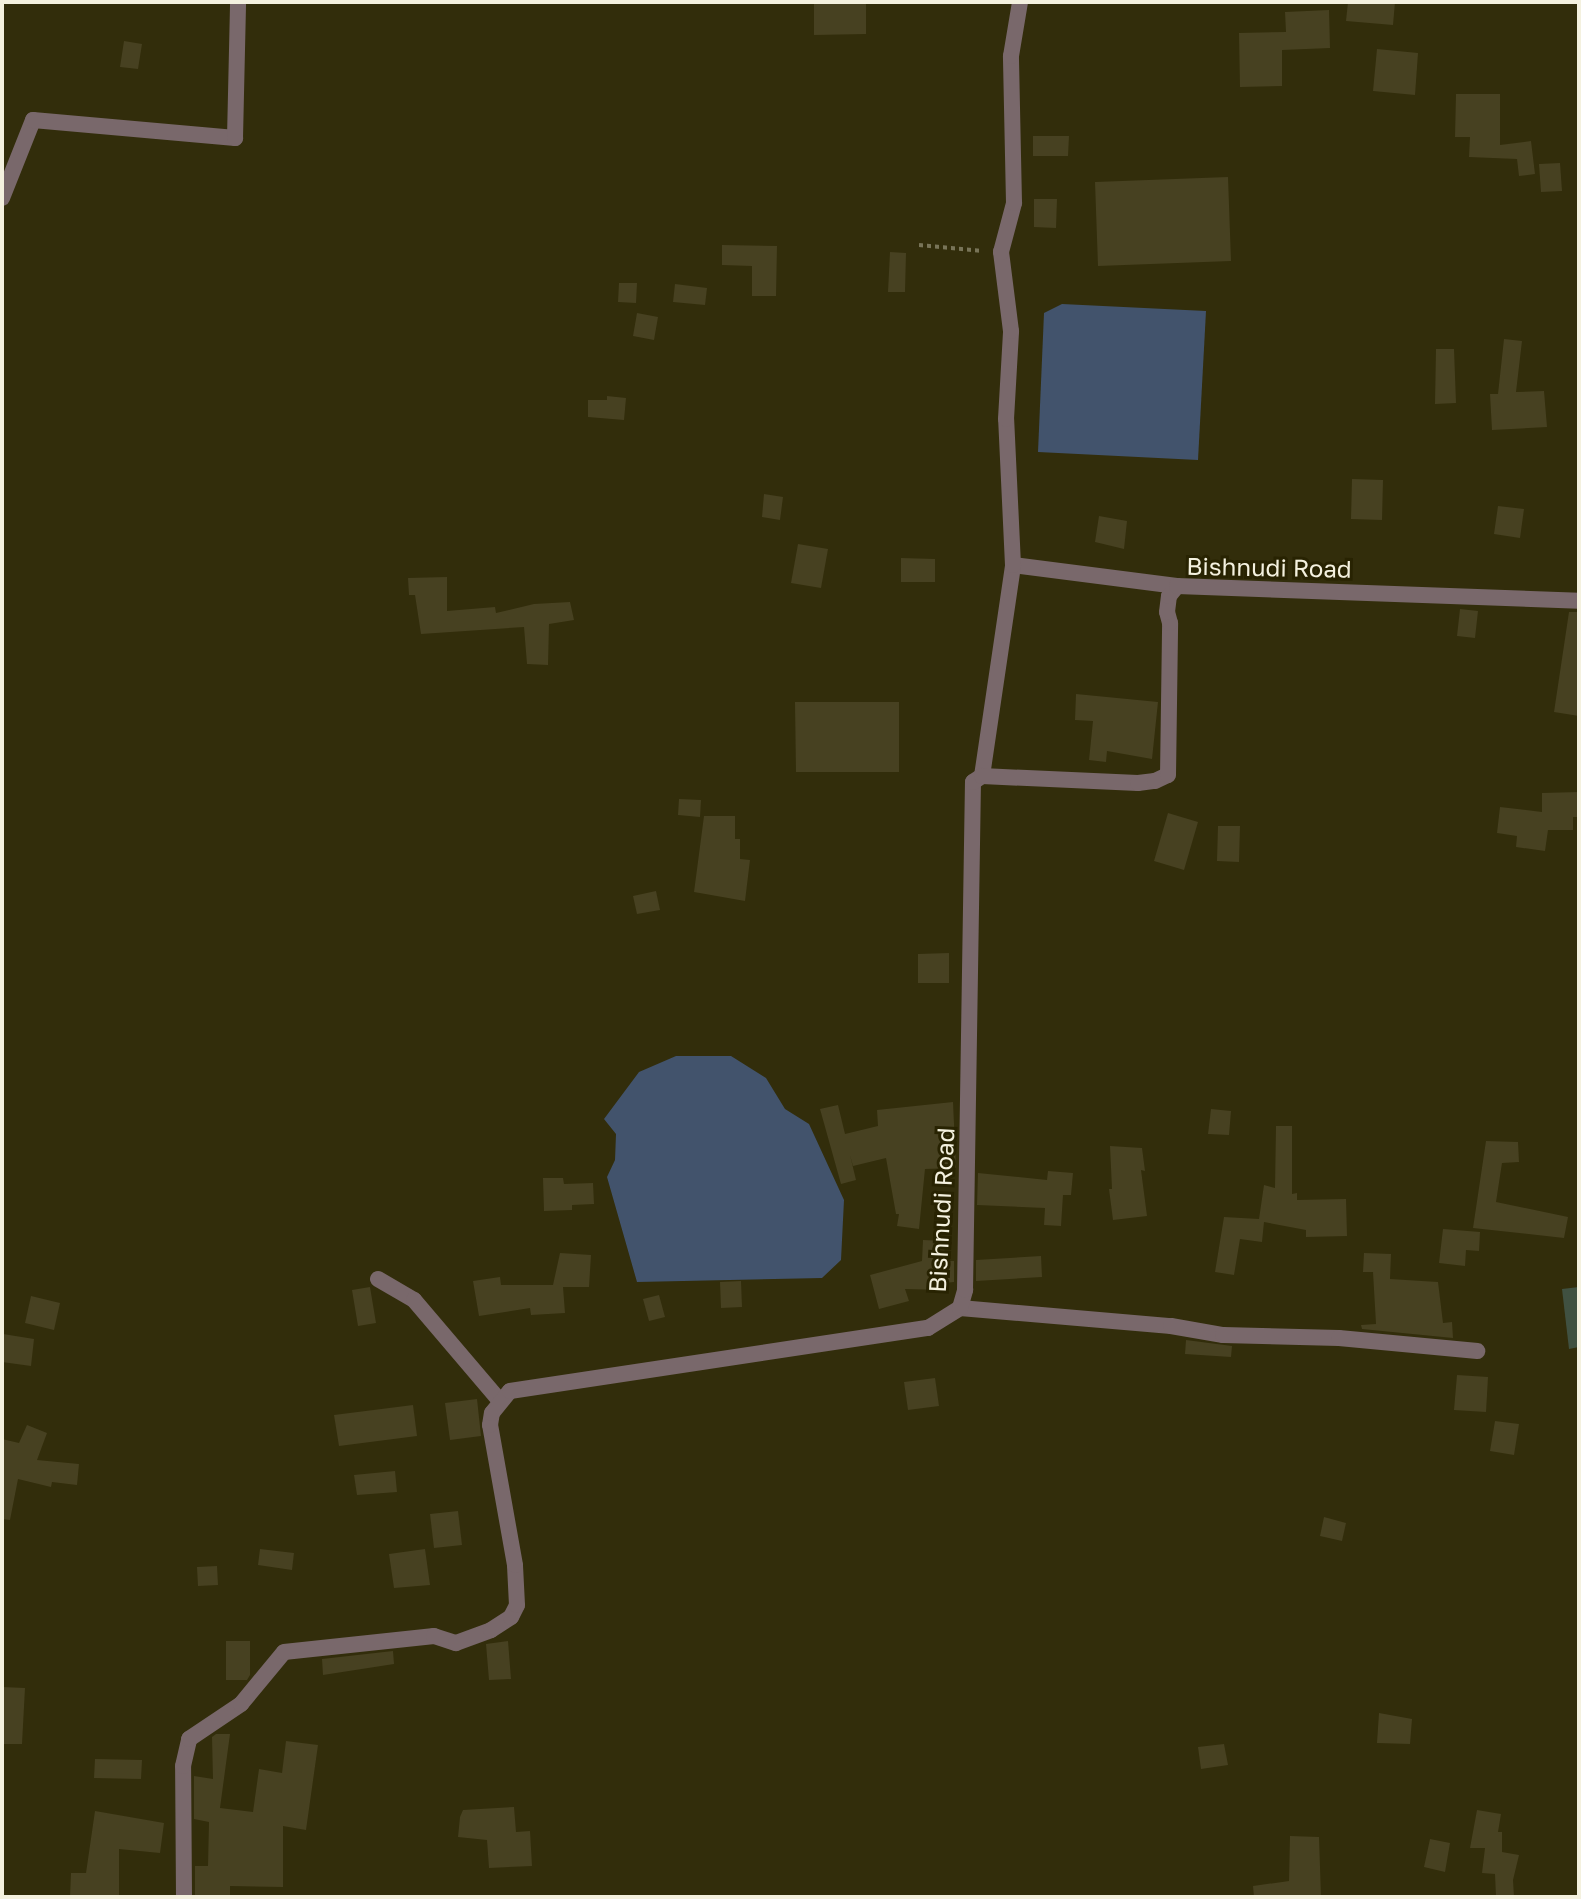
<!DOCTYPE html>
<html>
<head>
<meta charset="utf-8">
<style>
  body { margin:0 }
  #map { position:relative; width:1581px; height:1899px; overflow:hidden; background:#322d0b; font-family:"Golos Text",sans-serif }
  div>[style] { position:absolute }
  .green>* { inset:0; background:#405141 }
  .water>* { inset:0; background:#42536c }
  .building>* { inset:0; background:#474121 }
  .path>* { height:4px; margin-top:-2px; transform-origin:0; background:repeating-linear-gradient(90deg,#787458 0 4px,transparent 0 8px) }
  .minor>* { height:16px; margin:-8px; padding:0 8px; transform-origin:8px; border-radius:8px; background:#79686b }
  span { translate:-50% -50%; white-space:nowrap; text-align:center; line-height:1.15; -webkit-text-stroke:6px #282302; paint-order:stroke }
  .street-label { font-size:24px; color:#f4f1df }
  .frame { position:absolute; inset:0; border:4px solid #f4f1df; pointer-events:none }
</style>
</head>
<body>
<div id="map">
  <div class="green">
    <div style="clip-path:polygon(1579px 1287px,1579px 1347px,1569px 1349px,1562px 1289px)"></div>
  </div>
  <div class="water">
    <div style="clip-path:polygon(1062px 304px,1206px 311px,1198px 460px,1038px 452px,1044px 313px)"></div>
    <div style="clip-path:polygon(676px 1056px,731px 1056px,766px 1078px,785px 1109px,809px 1124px,844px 1200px,841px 1260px,822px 1278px,637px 1282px,607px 1177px,615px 1160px,616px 1134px,604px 1119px,639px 1072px)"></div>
  </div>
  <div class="building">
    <div style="clip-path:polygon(814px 2px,866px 2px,866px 34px,814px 35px)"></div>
    <div style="clip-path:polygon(1348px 2px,1395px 2px,1393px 25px,1346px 21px)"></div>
    <div style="clip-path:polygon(1329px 10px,1330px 48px,1282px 50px,1282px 86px,1240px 87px,1239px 33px,1286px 32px,1285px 12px)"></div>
    <div style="clip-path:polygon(124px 41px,142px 44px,138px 69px,120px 67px)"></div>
    <div style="clip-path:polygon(1377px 49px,1418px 53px,1415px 95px,1373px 91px)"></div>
    <div style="clip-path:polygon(1456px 94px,1500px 94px,1500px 145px,1531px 141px,1535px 174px,1519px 176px,1517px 159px,1469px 157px,1470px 137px,1455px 137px)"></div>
    <div style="clip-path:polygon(1033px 136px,1069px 136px,1068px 156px,1033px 156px)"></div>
    <div style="clip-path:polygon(1560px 163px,1562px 191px,1541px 192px,1539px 164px)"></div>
    <div style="clip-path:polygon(1228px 177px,1231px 261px,1098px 266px,1095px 182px)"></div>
    <div style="clip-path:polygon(1034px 199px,1057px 199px,1056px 228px,1034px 227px)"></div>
    <div style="clip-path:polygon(722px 245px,777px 246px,776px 296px,752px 296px,752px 266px,722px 265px)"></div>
    <div style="clip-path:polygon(890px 252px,906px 253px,905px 292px,888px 292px)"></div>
    <div style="clip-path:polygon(619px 283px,637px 283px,636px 303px,618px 302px)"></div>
    <div style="clip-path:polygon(675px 284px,707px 288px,705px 305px,673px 302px)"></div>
    <div style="clip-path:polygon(637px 313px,658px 317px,654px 340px,633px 336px)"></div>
    <div style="clip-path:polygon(1504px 339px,1522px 341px,1516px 392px,1544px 391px,1547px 427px,1492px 430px,1490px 394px,1498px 394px)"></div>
    <div style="clip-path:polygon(1436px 349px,1454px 349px,1456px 403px,1435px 404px)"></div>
    <div style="clip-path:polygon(607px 396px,626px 398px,624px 420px,588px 417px,588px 400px,607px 400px)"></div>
    <div style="clip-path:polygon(1352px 479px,1383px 480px,1382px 520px,1351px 519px)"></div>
    <div style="clip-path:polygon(764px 494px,783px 497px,780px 520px,762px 517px)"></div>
    <div style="clip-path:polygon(1498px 506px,1524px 509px,1520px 538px,1494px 534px)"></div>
    <div style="clip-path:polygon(1099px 516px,1127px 521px,1124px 549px,1095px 542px)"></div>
    <div style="clip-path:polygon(798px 544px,828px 549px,821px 588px,791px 583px)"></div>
    <div style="clip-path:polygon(901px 558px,935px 559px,935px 582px,901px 582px)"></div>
    <div style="clip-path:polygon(447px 577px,447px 611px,495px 607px,496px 613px,534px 604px,570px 602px,574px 620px,549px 624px,548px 665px,527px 664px,524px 627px,421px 634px,415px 595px,409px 595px,408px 578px)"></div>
    <div style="clip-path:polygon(1460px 609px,1478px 611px,1475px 638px,1457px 636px)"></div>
    <div style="clip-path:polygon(1569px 612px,1579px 612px,1579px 716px,1554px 712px)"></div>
    <div style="clip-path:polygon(1076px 694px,1158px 702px,1152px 759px,1107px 751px,1106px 762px,1089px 760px,1093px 721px,1075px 720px)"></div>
    <div style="clip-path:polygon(795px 702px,899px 702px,899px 772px,796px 772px)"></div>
    <div style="clip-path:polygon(1579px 792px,1579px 817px,1573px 817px,1573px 830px,1548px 830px,1545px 851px,1516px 847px,1517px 836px,1497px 833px,1500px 807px,1542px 812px,1542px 793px)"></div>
    <div style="clip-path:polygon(679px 799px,701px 800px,700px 817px,678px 815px)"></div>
    <div style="clip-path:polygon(1168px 813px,1198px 822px,1184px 870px,1154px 861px)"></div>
    <div style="clip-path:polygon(704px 816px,735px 816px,735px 839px,740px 839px,740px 859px,750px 860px,745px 901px,694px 892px)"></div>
    <div style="clip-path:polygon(1218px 826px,1240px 826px,1239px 862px,1217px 861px)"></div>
    <div style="clip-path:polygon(656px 891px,660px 910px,637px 914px,633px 896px)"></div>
    <div style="clip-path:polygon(949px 953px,949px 983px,918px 983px,918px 954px)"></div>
    <div style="clip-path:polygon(953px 1102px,956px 1168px,925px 1169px,919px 1229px,897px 1226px,899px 1214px,896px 1214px,886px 1158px,853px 1166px,850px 1155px,856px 1180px,841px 1184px,820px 1109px,838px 1105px,845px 1134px,878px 1126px,877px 1110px)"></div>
    <div style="clip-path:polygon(1211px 1109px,1231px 1111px,1229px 1135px,1208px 1134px)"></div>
    <div style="clip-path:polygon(1276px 1126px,1292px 1126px,1292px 1194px,1297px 1193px,1297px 1200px,1346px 1199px,1347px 1236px,1306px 1237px,1306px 1230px,1264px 1222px,1262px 1242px,1240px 1239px,1234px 1275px,1215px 1272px,1224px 1217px,1259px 1219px,1264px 1185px,1275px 1188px)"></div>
    <div style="clip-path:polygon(1486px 1141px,1518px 1142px,1519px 1162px,1502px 1163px,1496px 1202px,1568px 1217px,1564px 1238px,1473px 1228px)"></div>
    <div style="clip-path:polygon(1110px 1146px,1142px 1148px,1145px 1171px,1141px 1170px,1147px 1216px,1113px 1220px,1109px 1189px,1112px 1189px)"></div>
    <div style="clip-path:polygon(1048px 1171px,1073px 1173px,1071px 1195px,1063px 1195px,1061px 1226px,1044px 1225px,1045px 1208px,977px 1205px,978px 1173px,1047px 1180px)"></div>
    <div style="clip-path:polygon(543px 1178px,563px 1178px,564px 1184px,593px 1183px,594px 1204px,572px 1205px,572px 1210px,544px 1211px)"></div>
    <div style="clip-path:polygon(1443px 1229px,1480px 1232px,1479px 1251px,1466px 1250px,1465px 1266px,1439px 1263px)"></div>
    <div style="clip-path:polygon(923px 1240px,944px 1241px,945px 1261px,954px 1261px,954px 1282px,945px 1283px,945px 1290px,905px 1289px,909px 1301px,879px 1309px,870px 1275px,922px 1261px)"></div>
    <div style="clip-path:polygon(560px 1253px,591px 1255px,589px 1287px,563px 1287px,565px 1313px,531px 1315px,530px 1308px,479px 1316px,473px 1281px,500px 1277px,501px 1285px,553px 1285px)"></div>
    <div style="clip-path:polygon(1364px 1253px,1391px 1254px,1390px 1279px,1438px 1282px,1443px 1323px,1452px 1322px,1453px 1338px,1362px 1329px,1361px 1325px,1376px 1324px,1373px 1272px,1363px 1272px)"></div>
    <div style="clip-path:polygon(1041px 1256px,1042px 1277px,976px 1281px,976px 1260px)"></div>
    <div style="clip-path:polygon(741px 1281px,742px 1307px,721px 1308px,720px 1282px)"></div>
    <div style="clip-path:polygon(370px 1287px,376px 1323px,358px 1326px,352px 1290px)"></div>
    <div style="clip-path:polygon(659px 1295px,665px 1317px,649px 1321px,643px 1299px)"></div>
    <div style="clip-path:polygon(31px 1296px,60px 1303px,54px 1330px,25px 1323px)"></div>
    <div style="clip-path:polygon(3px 1334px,34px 1339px,31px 1366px,2px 1362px)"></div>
    <div style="clip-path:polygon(1186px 1340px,1232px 1346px,1231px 1357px,1185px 1354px)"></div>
    <div style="clip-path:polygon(1457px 1375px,1488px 1377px,1486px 1412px,1454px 1410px)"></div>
    <div style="clip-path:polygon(935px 1378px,939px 1406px,908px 1410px,904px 1382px)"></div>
    <div style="clip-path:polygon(477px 1399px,481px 1436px,450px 1440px,445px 1403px)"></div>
    <div style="clip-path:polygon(413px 1405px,417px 1436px,339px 1446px,334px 1415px)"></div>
    <div style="clip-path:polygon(1495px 1421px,1519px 1424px,1514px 1455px,1490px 1451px)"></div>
    <div style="clip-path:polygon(27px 1425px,47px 1433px,37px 1460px,79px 1464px,77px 1485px,52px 1482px,51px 1487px,18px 1479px,10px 1520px,2px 1519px,2px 1439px,19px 1443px)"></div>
    <div style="clip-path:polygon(395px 1471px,397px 1492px,357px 1495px,354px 1475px)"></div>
    <div style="clip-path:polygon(458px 1511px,462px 1545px,434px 1548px,430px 1514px)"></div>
    <div style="clip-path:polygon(1324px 1517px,1346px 1523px,1342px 1541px,1320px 1536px)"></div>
    <div style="clip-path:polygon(260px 1549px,294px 1553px,292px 1570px,258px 1565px)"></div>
    <div style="clip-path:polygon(425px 1549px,430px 1585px,394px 1588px,389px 1554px)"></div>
    <div style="clip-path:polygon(217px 1566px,218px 1585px,198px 1586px,197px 1567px)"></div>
    <div style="clip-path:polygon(226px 1641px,250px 1641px,250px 1675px,247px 1680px,226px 1680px)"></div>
    <div style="clip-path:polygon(508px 1641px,511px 1679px,489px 1680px,486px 1644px)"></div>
    <div style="clip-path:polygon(393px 1651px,394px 1664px,323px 1675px,322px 1659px)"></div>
    <div style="clip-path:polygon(2px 1687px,25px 1688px,22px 1744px,2px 1744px)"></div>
    <div style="clip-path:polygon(1379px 1713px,1412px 1719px,1410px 1744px,1377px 1743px)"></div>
    <div style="clip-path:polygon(216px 1734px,230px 1734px,220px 1808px,253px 1812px,259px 1769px,282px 1773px,286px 1741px,318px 1745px,306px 1830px,283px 1826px,283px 1887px,230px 1886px,230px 1897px,195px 1897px,195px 1866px,208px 1866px,209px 1822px,194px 1819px,194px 1776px,213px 1779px,212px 1737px)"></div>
    <div style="clip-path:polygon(1224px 1744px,1228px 1765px,1201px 1769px,1198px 1747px)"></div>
    <div style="clip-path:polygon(95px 1759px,142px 1760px,141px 1779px,94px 1778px)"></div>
    <div style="clip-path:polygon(514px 1807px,516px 1832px,530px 1831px,532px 1866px,489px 1868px,487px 1840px,458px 1837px,460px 1817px,463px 1810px)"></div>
    <div style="clip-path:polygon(1477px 1810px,1501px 1814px,1498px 1832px,1502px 1832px,1502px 1852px,1519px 1855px,1513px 1880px,1514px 1897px,1496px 1897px,1495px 1874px,1482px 1873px,1485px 1848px,1470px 1848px)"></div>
    <div style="clip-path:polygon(95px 1811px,164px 1823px,160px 1853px,119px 1849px,119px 1897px,70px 1897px,71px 1873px,86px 1873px)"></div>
    <div style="clip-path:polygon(1290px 1836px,1319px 1837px,1321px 1897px,1254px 1897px,1253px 1886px,1289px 1881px)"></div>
    <div style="clip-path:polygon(1430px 1839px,1450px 1843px,1445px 1872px,1424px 1867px)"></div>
  </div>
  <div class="path">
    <div style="left:919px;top:245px;width:64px;rotate:5.4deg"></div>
  </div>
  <div class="minor">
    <div style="left:2px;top:198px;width:84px;rotate:-68.3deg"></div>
    <div style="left:33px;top:120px;width:203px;rotate:5.1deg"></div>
    <div style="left:235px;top:138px;width:136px;rotate:-88.7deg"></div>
    <div style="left:1013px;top:565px;width:165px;rotate:7.3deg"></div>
    <div style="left:982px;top:776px;width:213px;rotate:-81.6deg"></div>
    <div style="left:1013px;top:565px;width:146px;rotate:-92.7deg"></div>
    <div style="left:1006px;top:419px;width:88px;rotate:-86.7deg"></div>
    <div style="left:1011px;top:331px;width:80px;rotate:-97.2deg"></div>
    <div style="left:1001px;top:252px;width:51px;rotate:-75.1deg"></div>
    <div style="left:1014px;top:203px;width:147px;rotate:-91.2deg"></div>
    <div style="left:1011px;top:56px;width:55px;rotate:-80.5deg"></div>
    <div style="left:378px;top:1279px;width:42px;rotate:30.3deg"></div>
    <div style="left:414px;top:1300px;width:131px;rotate:49.6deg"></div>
    <div style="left:960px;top:1308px;width:212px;rotate:4.9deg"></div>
    <div style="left:1171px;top:1326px;width:53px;rotate:9.8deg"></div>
    <div style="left:1223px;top:1335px;width:116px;rotate:1.5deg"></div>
    <div style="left:1339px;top:1338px;width:139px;rotate:5.4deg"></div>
    <div style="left:184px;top:1897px;width:131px;rotate:-90.4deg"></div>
    <div style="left:183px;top:1766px;width:28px;rotate:-77deg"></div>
    <div style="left:189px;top:1739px;width:63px;rotate:-33.9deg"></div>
    <div style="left:241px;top:1704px;width:67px;rotate:-50.4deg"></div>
    <div style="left:284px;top:1652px;width:151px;rotate:-6.1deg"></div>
    <div style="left:434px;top:1636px;width:23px;rotate:18deg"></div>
    <div style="left:456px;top:1643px;width:37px;rotate:-20deg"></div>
    <div style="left:491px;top:1630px;width:24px;rotate:-33deg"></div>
    <div style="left:511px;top:1617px;width:13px;rotate:-63deg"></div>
    <div style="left:517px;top:1605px;width:40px;rotate:-92.9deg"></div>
    <div style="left:515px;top:1565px;width:142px;rotate:-100.1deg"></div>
    <div style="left:490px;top:1425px;width:12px;rotate:-81deg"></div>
    <div style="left:492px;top:1413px;width:28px;rotate:-51deg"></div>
    <div style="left:510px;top:1391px;width:423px;rotate:-8.6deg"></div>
    <div style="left:928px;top:1328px;width:38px;rotate:-32deg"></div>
    <div style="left:960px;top:1308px;width:19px;rotate:-74deg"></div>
    <div style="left:965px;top:1290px;width:508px;rotate:-89.1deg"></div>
    <div style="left:973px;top:782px;width:11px;rotate:-34deg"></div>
    <div style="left:982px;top:776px;width:156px;rotate:2.6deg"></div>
    <div style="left:1138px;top:783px;width:17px;rotate:-7deg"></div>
    <div style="left:1155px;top:781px;width:14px;rotate:-25deg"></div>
    <div style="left:1168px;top:775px;width:152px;rotate:-89.2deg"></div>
    <div style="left:1170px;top:623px;width:11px;rotate:-105deg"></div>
    <div style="left:1167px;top:612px;width:16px;rotate:-83deg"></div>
    <div style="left:1169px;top:596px;width:13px;rotate:-51deg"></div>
    <div style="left:1177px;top:586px;width:402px;rotate:2.1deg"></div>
  </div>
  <div class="street-label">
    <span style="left:1269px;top:567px;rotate:1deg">Bishnudi Road</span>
    <span style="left:941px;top:1210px;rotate:-87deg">Bishnudi Road</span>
  </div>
  <div class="frame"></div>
</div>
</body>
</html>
